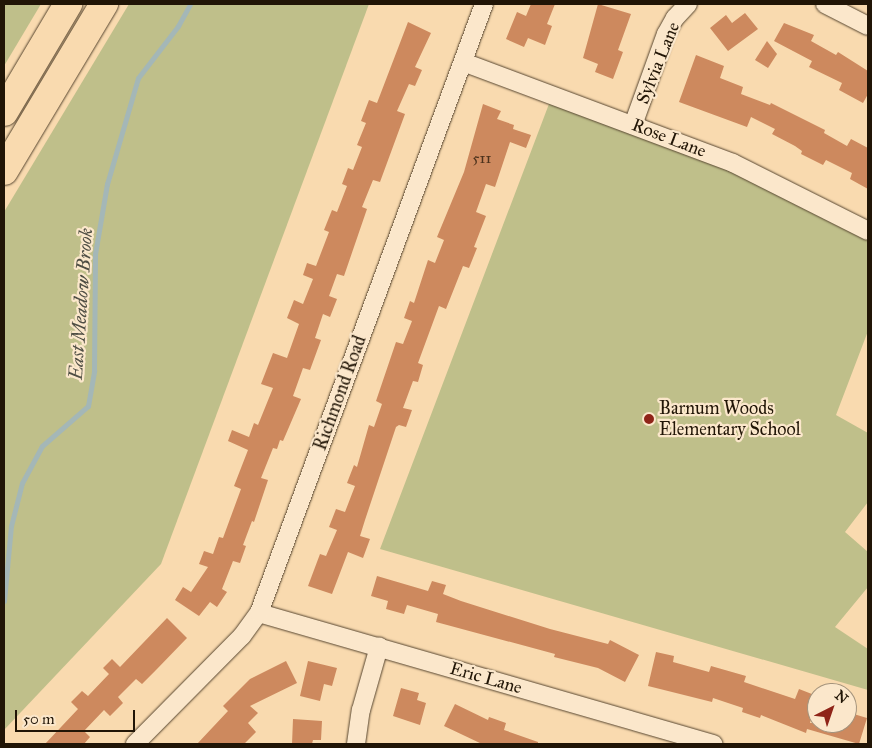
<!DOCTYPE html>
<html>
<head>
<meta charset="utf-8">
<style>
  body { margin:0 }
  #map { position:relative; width:872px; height:748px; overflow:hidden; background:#f9daaf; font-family:"IM FELL Great Primer",serif }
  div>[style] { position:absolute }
  .green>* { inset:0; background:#bfbf8a }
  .stream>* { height:5px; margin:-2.5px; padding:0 2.5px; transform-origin:2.5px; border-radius:2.5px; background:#a4b7b7 }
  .building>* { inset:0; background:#cd895e }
  .roads { filter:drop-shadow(0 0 1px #574630) drop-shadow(0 0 1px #574630) }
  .minor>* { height:18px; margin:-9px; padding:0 9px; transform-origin:9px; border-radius:9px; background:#fbe7cb }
  .motorway>* { height:28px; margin:-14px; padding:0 14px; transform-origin:14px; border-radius:14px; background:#f9daaf }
  .dots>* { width:14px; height:14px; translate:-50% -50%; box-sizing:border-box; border:2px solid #fbe7cb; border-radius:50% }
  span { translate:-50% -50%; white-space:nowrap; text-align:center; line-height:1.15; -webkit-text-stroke:4.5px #fbe7cb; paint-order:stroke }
  .number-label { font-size:15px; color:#4c321c }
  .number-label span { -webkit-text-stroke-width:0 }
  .street-label { font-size:18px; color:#211506 }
  .poi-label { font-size:18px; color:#211506 }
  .left { translate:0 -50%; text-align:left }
  .water-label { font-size:19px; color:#4f4e44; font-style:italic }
  .frame { position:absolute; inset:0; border:5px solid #211506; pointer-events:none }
  .north { position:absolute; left:807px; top:683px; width:50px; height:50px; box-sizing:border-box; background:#fbe7cb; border:1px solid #a4937c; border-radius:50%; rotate:41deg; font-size:14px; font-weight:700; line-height:20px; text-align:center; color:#211506 }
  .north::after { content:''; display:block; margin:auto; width:18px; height:22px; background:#8f2418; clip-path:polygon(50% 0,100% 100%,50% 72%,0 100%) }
  .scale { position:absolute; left:15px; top:710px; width:120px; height:22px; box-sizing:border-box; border:2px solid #211506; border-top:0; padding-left:6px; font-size:15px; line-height:18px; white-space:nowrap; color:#211506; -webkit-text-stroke:4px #fbe7cb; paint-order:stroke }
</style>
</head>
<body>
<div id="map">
  <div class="green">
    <div style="clip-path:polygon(4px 4px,41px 4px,4px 66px)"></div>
    <div style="clip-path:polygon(129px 4px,369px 4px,161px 564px,4px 730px,4px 212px)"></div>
    <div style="clip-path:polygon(552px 96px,633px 125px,868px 231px,868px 331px,836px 415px,868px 433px,868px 502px,845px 532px,868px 552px,868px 587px,835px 627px,868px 649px,868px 690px,380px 549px)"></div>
  </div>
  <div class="stream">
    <div style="left:4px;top:601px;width:75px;rotate:-84.7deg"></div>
    <div style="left:11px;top:526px;width:44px;rotate:-75.7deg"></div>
    <div style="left:22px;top:483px;width:42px;rotate:-61.6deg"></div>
    <div style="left:42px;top:446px;width:61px;rotate:-41deg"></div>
    <div style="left:88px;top:406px;width:36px;rotate:-80deg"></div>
    <div style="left:94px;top:371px;width:117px;rotate:-89.5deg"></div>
    <div style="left:95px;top:254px;width:71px;rotate:-80.3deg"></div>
    <div style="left:107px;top:184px;width:110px;rotate:-73.7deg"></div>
    <div style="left:138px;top:78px;width:66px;rotate:-52.4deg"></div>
    <div style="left:178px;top:26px;width:25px;rotate:-61deg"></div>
  </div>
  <div class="building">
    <div style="clip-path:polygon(531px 4px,555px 4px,547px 24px,552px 26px,545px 45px,528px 38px,524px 47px,506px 39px,517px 12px,526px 16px)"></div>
    <div style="clip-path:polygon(598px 4px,631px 14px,618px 50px,623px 52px,613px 79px,595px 72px,598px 64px,583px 58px)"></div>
    <div style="clip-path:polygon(745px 13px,758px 29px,728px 51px,710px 28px,726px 15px,732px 23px)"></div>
    <div style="clip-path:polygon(408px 22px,431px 33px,415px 67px,422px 70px,415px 86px,409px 84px,397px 111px,405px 114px,380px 182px,373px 180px,362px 207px,367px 209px,344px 276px,337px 274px,329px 296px,337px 299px,330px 317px,323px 314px,315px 338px,321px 340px,310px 370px,303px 368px,293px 396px,301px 399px,283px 441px,280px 440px,277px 449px,273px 448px,261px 478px,268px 480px,254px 522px,252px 521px,243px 545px,246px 546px,240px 563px,233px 561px,222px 589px,227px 592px,217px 607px,210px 602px,199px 616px,175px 600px,183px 587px,191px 592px,208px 567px,199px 564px,204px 551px,213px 554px,219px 537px,223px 538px,241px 489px,234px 486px,248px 450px,228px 441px,232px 430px,249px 437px,254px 423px,258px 425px,273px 388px,261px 384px,273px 353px,287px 358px,299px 324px,287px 318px,294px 300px,303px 304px,313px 279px,303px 275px,307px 263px,316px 266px,329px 232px,324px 230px,332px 210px,337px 212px,347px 186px,342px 184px,348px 168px,353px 170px,362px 147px,357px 145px,366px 123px,361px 121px,369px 100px,377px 103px)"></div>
    <div style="clip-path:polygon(784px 23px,814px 35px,811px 41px,836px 55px,838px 52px,868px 71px,868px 94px,863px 103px,839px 90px,842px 83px,809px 67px,812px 61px,774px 41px)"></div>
    <div style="clip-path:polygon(767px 41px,777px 54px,768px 68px,755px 60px)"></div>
    <div style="clip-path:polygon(696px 55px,724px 66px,720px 78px,743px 87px,741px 94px,770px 105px,771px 103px,825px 130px,824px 133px,847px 146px,851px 139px,868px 148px,868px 189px,850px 179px,852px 173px,826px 160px,823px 165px,801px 154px,802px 151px,795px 146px,772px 134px,775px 129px,751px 117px,747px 127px,679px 102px)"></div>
    <div style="clip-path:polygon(483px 104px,501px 111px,497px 119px,514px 125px,513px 129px,531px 135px,526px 148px,510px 142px,495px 187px,486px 184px,476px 212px,486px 216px,474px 247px,477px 248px,469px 268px,463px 266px,446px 309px,439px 306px,418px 363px,423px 365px,418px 382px,413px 381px,403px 408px,412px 410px,406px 427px,399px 425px,396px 427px,365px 520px,360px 536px,370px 539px,363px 558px,348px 552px,332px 594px,308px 586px,320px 554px,326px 556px,337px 530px,329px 527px,336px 509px,345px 512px,355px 486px,347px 483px,354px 465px,357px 467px,369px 425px,374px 427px,382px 404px,376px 401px,396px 342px,403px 344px,412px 321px,404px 318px,410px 301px,414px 303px,428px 260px,435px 263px,444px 240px,437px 237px,464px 172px)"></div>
    <div style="clip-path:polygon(377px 576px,428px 591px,432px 581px,446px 585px,443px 594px,461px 601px,550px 629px,608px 644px,610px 640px,639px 655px,625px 682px,598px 668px,554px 657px,555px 654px,436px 622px,438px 614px,407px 605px,404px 614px,386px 609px,388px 601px,371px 596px)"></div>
    <div style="clip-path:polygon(167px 618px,187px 638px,156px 670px,142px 684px,136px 679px,118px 697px,123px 703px,110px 716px,104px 710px,84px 731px,90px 737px,84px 744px,45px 744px,78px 709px,71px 702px,82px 691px,88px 696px,109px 674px,103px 668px,112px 659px,120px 667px)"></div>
    <div style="clip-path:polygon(656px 652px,674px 656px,673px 662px,709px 672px,711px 666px,746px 676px,744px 682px,795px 699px,799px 689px,817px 696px,810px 723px,847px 723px,847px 712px,867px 718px,859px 744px,807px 729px,806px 733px,761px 715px,760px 718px,742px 712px,743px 708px,713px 698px,712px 702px,648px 686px)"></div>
    <div style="clip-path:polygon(286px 661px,297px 683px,250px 706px,258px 713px,248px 723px,256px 732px,244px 744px,197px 744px,228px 711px,223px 706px,250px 679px)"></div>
    <div style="clip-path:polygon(308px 661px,337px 668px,332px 686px,324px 684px,320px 701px,300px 696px)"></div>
    <div style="clip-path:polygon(401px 688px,419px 693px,417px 700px,426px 703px,420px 725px,393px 716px)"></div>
    <div style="clip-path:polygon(455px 704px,488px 720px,489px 717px,506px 723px,504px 730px,538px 742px,538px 744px,482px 744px,444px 726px)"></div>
    <div style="clip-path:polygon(293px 719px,322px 721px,321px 740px,313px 740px,312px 744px,292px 744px)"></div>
  </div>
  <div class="roads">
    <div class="minor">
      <div style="left:825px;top:4px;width:48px;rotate:27.1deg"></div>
      <div style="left:463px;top:62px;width:288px;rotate:20.5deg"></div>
      <div style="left:733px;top:163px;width:151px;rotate:26.7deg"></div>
      <div style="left:633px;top:125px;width:97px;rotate:-70.1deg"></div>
      <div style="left:666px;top:34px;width:18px;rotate:-61deg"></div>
      <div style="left:675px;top:18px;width:19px;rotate:-47deg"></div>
      <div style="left:259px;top:613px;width:473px;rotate:16.1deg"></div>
      <div style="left:135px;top:744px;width:152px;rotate:-45.3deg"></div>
      <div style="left:242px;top:636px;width:29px;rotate:-54deg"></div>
      <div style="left:259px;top:613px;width:649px;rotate:-69.72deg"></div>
      <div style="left:356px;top:744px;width:34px;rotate:-82deg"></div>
      <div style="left:361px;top:710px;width:66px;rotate:-74.1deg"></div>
    </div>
    <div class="motorway">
      <div style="left:4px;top:112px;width:126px;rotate:-59.3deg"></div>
      <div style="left:4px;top:171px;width:195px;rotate:-59.1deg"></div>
    </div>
  </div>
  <div class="dots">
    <div style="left:649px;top:419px;background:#8f2418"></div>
  </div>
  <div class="number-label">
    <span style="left:482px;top:159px">511</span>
  </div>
  <div class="street-label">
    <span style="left:658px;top:63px;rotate:-68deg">Sylvia Lane</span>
    <span style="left:669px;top:138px;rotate:21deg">Rose Lane</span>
    <span style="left:340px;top:393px;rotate:-70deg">Richmond Road</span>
    <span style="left:486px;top:678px;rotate:16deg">Eric Lane</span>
  </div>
  <div class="poi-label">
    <span class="left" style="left:659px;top:419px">Barnum Woods<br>Elementary School</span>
  </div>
  <div class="water-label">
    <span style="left:81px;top:304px;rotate:-86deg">East Meadow Brook</span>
  </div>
  <div class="frame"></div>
  <div class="north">N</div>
  <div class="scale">50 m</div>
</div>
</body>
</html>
